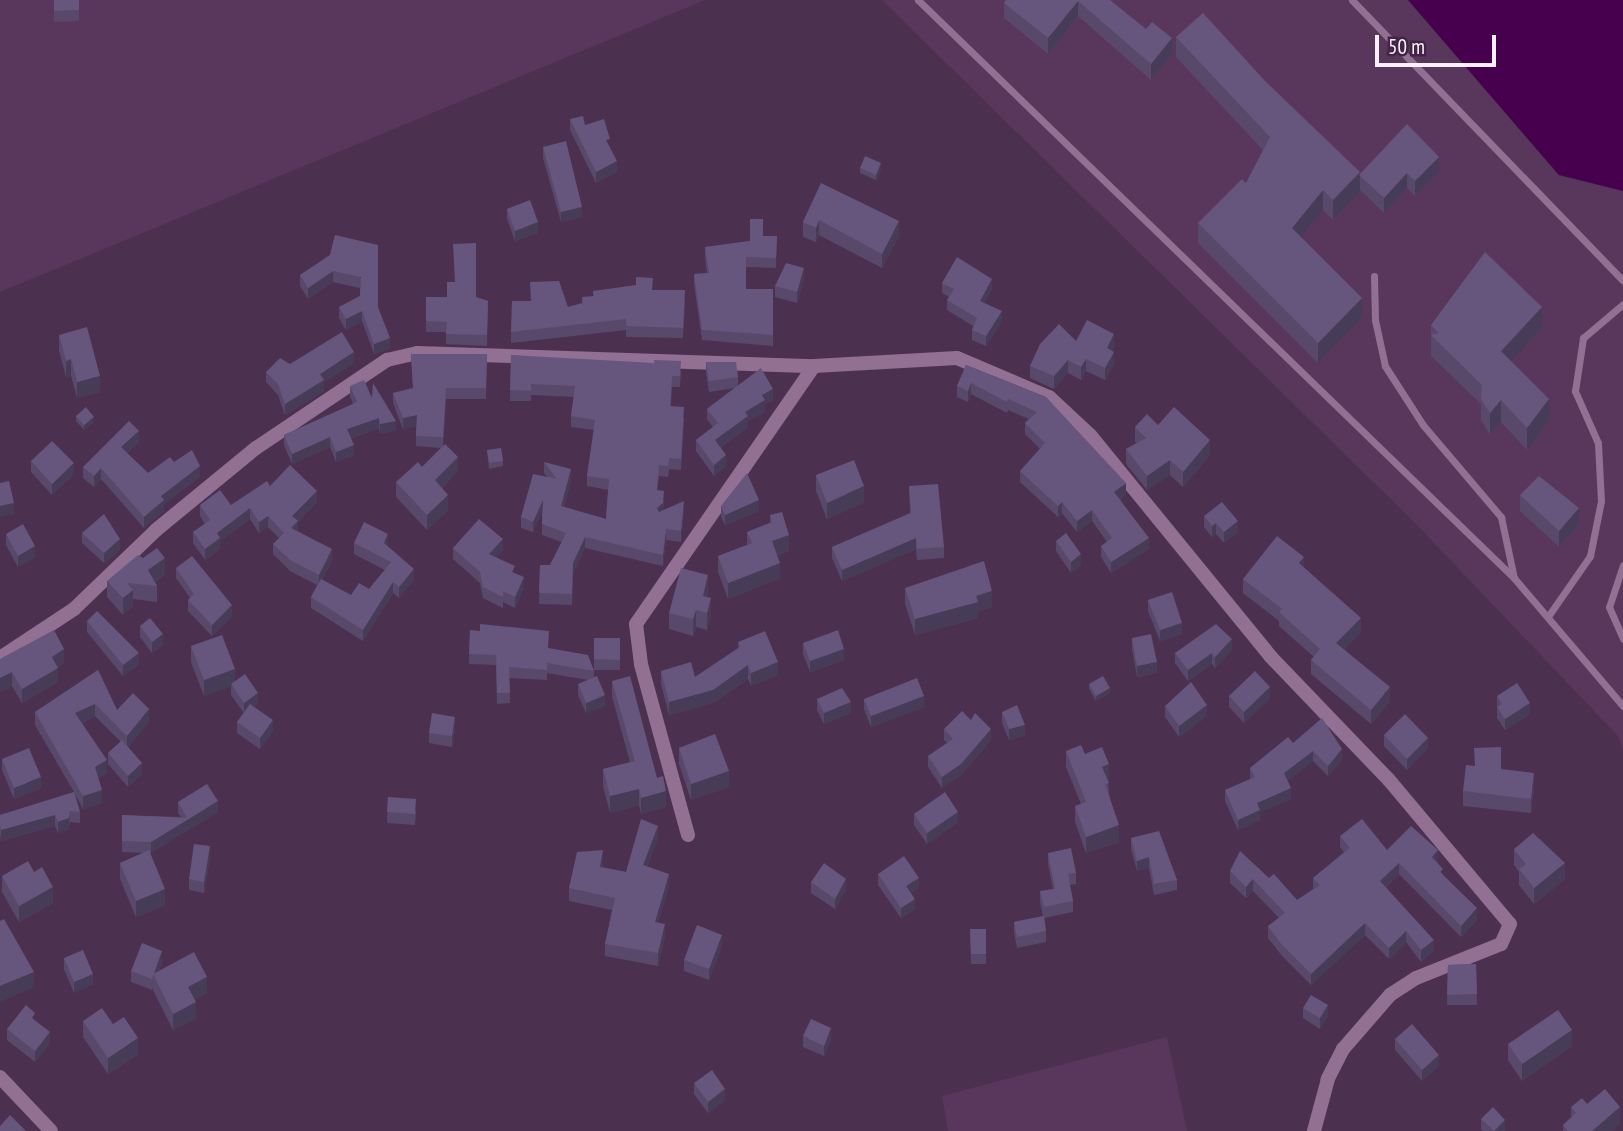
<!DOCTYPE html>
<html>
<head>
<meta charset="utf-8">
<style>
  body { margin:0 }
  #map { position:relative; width:1623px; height:1131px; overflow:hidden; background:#4c304f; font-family:"PT Sans Narrow",sans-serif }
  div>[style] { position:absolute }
  .built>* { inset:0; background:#59375c }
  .water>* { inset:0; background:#47004e }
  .lane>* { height:7px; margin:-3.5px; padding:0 3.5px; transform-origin:3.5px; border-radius:3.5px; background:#917093 }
  .street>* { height:14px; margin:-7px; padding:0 7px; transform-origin:7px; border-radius:7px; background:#917093 }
  .wall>* { inset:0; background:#58496b }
  .shaded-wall>* { inset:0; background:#473c57 }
  .building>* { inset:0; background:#66557c }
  span { translate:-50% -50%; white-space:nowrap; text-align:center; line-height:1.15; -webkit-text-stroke:6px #412544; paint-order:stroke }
  .scale { position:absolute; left:1375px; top:35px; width:121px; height:32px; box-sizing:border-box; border:4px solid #fdeffe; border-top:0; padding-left:9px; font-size:21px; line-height:24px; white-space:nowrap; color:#fdeffe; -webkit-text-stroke:5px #412544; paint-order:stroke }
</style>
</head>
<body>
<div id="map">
  <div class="built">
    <div style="clip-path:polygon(0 0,705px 0,0 292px)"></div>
    <div style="clip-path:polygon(882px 0,1408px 0,1558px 175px,1623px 191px,1623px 750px,1618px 736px,1416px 524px)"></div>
    <div style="clip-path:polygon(1167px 1037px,1187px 1131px,948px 1131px,942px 1096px)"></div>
  </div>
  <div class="water">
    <div style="clip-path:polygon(1408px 0,1623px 0,1623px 191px,1559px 175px)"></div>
  </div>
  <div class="lane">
    <div style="left:918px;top:0;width:830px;rotate:44.12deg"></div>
    <div style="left:1514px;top:578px;width:168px;rotate:49.6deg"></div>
    <div style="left:1352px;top:0;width:390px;rotate:46deg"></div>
    <div style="left:1374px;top:276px;width:44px;rotate:88.7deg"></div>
    <div style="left:1375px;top:320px;width:47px;rotate:77.7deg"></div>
    <div style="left:1385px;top:366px;width:70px;rotate:57.2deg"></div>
    <div style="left:1423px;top:425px;width:121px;rotate:49.7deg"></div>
    <div style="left:1501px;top:517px;width:62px;rotate:78deg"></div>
    <div style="left:1623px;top:565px;width:44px;rotate:108.4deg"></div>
    <div style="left:1609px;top:607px;width:35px;rotate:66deg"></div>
    <div style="left:1549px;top:615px;width:72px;rotate:-55.2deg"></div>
    <div style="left:1590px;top:556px;width:56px;rotate:-78.7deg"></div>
    <div style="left:1601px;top:501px;width:58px;rotate:-93deg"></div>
    <div style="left:1598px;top:443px;width:57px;rotate:-113.9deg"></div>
    <div style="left:1575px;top:391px;width:54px;rotate:-81.4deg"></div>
    <div style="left:1583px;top:338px;width:52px;rotate:-40.4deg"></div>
  </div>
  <div class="street">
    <div style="left:0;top:658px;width:89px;rotate:-33.5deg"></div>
    <div style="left:74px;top:609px;width:114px;rotate:-43.9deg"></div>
    <div style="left:156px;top:530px;width:129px;rotate:-39.4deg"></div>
    <div style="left:256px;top:448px;width:158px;rotate:-33.9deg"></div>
    <div style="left:387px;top:360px;width:31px;rotate:-13deg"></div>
    <div style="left:417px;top:353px;width:397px;rotate:1.9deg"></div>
    <div style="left:814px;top:366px;width:143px;rotate:-3.2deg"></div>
    <div style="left:957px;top:358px;width:100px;rotate:23deg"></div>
    <div style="left:1049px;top:397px;width:56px;rotate:42.8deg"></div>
    <div style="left:1090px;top:435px;width:286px;rotate:50.8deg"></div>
    <div style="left:1271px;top:657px;width:170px;rotate:46.2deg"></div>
    <div style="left:1389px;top:780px;width:188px;rotate:50deg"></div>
    <div style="left:1510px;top:924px;width:22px;rotate:114deg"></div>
    <div style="left:1501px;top:944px;width:92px;rotate:158.2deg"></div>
    <div style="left:1416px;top:978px;width:31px;rotate:147deg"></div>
    <div style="left:1390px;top:995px;width:72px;rotate:131deg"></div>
    <div style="left:1343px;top:1049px;width:34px;rotate:117deg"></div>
    <div style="left:1328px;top:1079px;width:54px;rotate:105.1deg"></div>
    <div style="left:688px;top:835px;width:177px;rotate:-105.4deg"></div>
    <div style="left:641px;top:664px;width:40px;rotate:-97.1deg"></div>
    <div style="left:636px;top:624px;width:313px;rotate:-55.4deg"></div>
    <div style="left:0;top:1077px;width:74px;rotate:46.6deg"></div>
  </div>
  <div class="wall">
    <div style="clip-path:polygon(54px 0,79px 0,79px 21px,54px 22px)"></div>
    <div style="clip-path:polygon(1110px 0,1172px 54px,1151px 80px,1078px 16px,1048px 54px,1004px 18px,1004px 3px)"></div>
    <div style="clip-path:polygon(1176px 37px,1266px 82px,1360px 174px,1439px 172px,1415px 196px,1407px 188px,1384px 213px,1360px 190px,1360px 192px,1333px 220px,1323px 210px,1300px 237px,1362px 318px,1318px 363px,1198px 243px,1198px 223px,1246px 183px,1263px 150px,1176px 57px)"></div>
    <div style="clip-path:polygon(570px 119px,585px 125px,610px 148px,617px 172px,596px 183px,570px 130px)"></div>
    <div style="clip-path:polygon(543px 147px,582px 217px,561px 222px,543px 158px)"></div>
    <div style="clip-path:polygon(860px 168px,881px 169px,876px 180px,860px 173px)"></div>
    <div style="clip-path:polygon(821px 183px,899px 236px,882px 268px,819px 235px,816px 242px,803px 237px,803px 222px)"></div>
    <div style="clip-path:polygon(507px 209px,538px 233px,515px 241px,507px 219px)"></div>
    <div style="clip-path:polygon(335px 235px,378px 307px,390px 348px,374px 354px,362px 321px,346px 330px,339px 318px,339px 307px,360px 296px,360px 288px,333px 282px,308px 299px,300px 286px,300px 275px,330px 255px)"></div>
    <div style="clip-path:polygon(763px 236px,777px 236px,776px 268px,746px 267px,746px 289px,773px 335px,773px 346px,702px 340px,694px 284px,694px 274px,707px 273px,705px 257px,705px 247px,750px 241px)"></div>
    <div style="clip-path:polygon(804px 279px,797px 303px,775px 297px,775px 286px)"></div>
    <div style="clip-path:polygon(942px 283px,992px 289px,984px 303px,1002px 321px,986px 346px,972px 340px,972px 330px,973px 326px,947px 310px,947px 300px,949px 297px,942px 293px)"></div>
    <div style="clip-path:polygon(653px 290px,685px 301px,683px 338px,626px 337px,626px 330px,511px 343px,512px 301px,568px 307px,582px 303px,582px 297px,593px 297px,593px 291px)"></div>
    <div style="clip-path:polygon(426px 297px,476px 297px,488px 301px,487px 346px,446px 344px,446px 332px,426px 332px)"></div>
    <div style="clip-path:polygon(1431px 325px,1542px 328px,1511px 361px,1549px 421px,1527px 450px,1501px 422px,1490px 435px,1481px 420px,1481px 404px,1431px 356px)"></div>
    <div style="clip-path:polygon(59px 335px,100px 392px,77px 398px,71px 376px,66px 377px,59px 351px)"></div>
    <div style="clip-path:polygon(1076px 341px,1114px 346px,1112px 351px,1114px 364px,1105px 380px,1086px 371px,1081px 380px,1068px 373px,1054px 389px,1030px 378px,1030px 366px)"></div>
    <div style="clip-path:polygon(411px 354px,487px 354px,486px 399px,446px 399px,443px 446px,458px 471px,442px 488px,448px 510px,427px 530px,396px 497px,396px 482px,422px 467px,441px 448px,416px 446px,416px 426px,403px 429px,393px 403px,393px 393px,413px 388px)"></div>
    <div style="clip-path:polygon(511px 355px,681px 371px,680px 387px,672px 387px,671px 406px,684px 418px,681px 470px,669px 469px,668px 477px,659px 476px,657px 490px,664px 502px,663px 510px,684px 512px,681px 542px,666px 540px,663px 566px,585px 548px,573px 573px,572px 605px,539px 604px,540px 565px,550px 565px,562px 542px,542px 535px,542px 512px,533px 532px,521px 528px,521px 517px,547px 477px,544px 473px,544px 462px,571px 479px,564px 507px,606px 519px,608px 490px,587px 486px,587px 476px,594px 430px,571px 427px,571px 416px,574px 397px,531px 395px,531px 401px,510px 401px)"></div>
    <div style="clip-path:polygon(706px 362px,738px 377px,738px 386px,773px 400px,765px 404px,765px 411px,748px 421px,748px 427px,721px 447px,726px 466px,714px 476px,696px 451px,696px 440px,713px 427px,707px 419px,707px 409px,734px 388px,709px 392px,706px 373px)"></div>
    <div style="clip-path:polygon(354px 363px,324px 382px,324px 391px,285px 415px,278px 395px,266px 382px,266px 372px,290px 364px)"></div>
    <div style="clip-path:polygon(966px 365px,1046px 397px,1126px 494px,1120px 499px,1149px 549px,1111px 573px,1101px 557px,1101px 546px,1107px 542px,1092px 521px,1077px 532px,1062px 513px,1058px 517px,1020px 482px,1020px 471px,1040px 449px,1025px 434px,1025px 423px,1029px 419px,1008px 410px,1007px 413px,971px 394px,968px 402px,957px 397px,957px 386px)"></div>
    <div style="clip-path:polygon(350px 386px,372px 398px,396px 430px,380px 434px,379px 428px,351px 438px,354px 455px,336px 462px,330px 447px,292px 464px,284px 445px,284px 435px,353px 404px,350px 396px)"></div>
    <div style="clip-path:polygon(76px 416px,94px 422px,84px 430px,76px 421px)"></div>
    <div style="clip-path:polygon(1158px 425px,1210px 455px,1183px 487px,1170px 475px,1147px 490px,1126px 464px,1126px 449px,1137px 443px,1135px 442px,1135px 427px)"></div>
    <div style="clip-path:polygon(139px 442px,127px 453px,148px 473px,174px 462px,200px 477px,164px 504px,164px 511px,144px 528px,101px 479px,94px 487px,83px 478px,83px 467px)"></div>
    <div style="clip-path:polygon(487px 450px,503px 461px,503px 466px,489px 469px)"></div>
    <div style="clip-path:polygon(31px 461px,74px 474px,52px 495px,31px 472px)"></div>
    <div style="clip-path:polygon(816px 475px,864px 502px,827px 519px,816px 491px)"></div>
    <div style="clip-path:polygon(270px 486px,317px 502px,298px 522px,298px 531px,332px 560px,322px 580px,351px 595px,369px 589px,385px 570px,354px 554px,354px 543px,388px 545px,387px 547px,414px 580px,399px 598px,393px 593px,363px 641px,311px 608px,311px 597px,317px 585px,290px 571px,273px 554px,273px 544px,279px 538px,268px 527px,259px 533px,250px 519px,220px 541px,220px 549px,205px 560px,193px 543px,193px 532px,205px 524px,200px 516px,200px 505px,231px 505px)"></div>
    <div style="clip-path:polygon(909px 486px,944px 547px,944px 558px,917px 560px,916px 549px,842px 581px,832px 558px,832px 547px,910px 513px)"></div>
    <div style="clip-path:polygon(1520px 495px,1579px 524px,1559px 547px,1520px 511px)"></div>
    <div style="clip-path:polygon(721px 506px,759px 511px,725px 525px,721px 517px)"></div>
    <div style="clip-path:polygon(770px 515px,789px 551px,777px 555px,780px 578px,728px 599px,718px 572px,718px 556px,747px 545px,747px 532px,770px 523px)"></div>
    <div style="clip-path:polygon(1204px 516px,1238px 532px,1224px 543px,1216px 534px,1212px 537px,1204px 527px)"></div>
    <div style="clip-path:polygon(82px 533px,120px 550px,104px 563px,82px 543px)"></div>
    <div style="clip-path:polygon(6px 534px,35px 557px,18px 567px,6px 545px)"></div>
    <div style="clip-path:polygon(1056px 541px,1081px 565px,1071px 573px,1056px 551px)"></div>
    <div style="clip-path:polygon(453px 548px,503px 550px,496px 557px,515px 574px,524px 588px,515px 608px,503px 602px,503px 608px,483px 598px,480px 583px,453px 559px)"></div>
    <div style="clip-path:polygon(176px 568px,232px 616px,212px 636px,188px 611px,188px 600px,190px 598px,176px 578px)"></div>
    <div style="clip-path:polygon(1304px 568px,1361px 632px,1344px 649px,1390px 701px,1371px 724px,1311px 674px,1311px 660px,1314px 657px,1279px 626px,1279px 621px,1243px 593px,1243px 579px)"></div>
    <div style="clip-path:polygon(165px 574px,155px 582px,157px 586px,157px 602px,133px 599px,133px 606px,123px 615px,107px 597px,107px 581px)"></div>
    <div style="clip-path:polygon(905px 588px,992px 607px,978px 611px,978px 618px,915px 635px,905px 604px)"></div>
    <div style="clip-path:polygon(708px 591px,707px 597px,711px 614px,707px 630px,696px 627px,693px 636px,669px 629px,669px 613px)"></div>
    <div style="clip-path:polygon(1148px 600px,1182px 634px,1160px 641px,1148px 611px)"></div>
    <div style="clip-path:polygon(87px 621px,139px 664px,123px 676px,87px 632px)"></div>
    <div style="clip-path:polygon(140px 626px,163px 645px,152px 653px,140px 637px)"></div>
    <div style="clip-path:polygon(470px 630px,549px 648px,594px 671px,594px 677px,605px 706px,586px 713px,578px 695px,578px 684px,588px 680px,547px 673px,547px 680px,509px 678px,510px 703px,497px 704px,496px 665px,469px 664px)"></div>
    <div style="clip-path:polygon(594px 638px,620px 638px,620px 670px,594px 670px)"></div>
    <div style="clip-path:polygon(1132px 638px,1157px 673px,1137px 677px,1132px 649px)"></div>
    <div style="clip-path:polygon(738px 642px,778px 675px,751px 686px,748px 679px,713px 703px,669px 715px,661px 684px,661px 671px,695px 677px,738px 648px)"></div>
    <div style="clip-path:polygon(803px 643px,844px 660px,810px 672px,803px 654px)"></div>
    <div style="clip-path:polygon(191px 646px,235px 682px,258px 704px,253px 707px,273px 731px,260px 749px,237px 733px,237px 722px,244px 713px,231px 695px,231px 686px,204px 696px,191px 662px)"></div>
    <div style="clip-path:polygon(1232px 650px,1215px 668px,1212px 664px,1188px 681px,1175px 663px,1175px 653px)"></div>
    <div style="clip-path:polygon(0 659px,64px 663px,57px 667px,58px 682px,22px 703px,12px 686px,0 692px)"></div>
    <div style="clip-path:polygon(98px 670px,117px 710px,149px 722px,128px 747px,142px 774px,128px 787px,108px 764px,108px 753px,121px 742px,95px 716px,82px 723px,107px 773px,98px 778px,102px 803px,83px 809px,75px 794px,80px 812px,80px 823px,70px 822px,69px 829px,58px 833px,55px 826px,1px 841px,0 835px,0 815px,74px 792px,35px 725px,35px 712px)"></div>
    <div style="clip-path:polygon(612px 681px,657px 778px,666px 807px,641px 814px,639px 805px,610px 813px,603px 786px,603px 769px,630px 762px,612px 697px)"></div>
    <div style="clip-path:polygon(1089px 684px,1110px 693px,1096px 701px,1089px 689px)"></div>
    <div style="clip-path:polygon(1229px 696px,1270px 698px,1244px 723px,1229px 707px)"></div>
    <div style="clip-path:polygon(1497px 696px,1530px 714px,1505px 730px,1497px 718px)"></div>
    <div style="clip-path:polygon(817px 699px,851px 713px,824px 724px,817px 710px)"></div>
    <div style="clip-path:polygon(864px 699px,924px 707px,871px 727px,864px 709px)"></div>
    <div style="clip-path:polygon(1165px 706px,1207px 716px,1179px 737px,1165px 717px)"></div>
    <div style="clip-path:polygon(1002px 712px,1025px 735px,1009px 740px,1002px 723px)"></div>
    <div style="clip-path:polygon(455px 728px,452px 747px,429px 743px,429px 733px)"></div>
    <div style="clip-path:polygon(944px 729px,991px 740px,961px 775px,942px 788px,928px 767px,928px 756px,947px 743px,944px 740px)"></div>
    <div style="clip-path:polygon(1384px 735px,1428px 748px,1407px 770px,1384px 746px)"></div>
    <div style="clip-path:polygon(1293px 743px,1342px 760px,1328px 776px,1313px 761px,1287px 781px,1291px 799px,1260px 812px,1260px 820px,1238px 830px,1225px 801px,1225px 790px,1250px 779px,1250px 768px)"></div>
    <div style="clip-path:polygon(679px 748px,729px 787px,691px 800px,679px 764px)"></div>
    <div style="clip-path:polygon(1066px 751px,1085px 754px,1109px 780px,1108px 780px,1109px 794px,1119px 842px,1086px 853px,1075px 822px,1075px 806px,1081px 804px,1066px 767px)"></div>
    <div style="clip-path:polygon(2px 759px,41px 788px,14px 799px,2px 770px)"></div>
    <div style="clip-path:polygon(1534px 788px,1531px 813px,1463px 806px,1463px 791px)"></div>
    <div style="clip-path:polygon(388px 797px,416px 810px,415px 825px,387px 823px)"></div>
    <div style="clip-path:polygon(178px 802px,218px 812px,150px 853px,165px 905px,136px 917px,120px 879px,120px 863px,144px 853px,122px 852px,122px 815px,181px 817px,178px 813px)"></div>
    <div style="clip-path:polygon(914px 814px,958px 822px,927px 844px,914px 825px)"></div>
    <div style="clip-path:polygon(1340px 836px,1387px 850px,1438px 862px,1437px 863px,1443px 875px,1477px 920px,1461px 937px,1399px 874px,1386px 887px,1434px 951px,1421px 962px,1406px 942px,1389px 959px,1365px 935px,1311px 985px,1282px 956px,1268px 938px,1268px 926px,1279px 918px,1253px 891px,1246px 898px,1230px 883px,1230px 871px,1269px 878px,1297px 900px,1313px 889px,1313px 878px,1344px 852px,1340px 847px)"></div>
    <div style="clip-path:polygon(658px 838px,647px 867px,669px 886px,658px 923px,665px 937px,658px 966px,605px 956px,605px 944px,612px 910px,569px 901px,569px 888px,603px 863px,602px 867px,626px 872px)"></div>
    <div style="clip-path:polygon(1131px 838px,1177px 880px,1177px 890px,1154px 895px,1149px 868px,1137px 871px,1131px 849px)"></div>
    <div style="clip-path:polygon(1514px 849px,1565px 879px,1534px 904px,1519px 885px,1519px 872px,1514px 865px)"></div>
    <div style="clip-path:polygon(1048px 853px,1076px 873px,1076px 884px,1070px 885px,1073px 901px,1073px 912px,1044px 918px,1046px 931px,1046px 942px,1017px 948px,1014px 933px,1014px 922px,1043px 916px,1040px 902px,1040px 891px,1053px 889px,1048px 864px)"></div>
    <div style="clip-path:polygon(210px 857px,204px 893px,189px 890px,189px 879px)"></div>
    <div style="clip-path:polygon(878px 874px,919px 888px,911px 893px,915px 909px,901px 918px,878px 885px)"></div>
    <div style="clip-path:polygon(2px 876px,53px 903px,19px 922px,2px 892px)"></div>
    <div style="clip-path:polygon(811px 882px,846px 890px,835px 909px,811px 893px)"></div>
    <div style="clip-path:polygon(970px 929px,986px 929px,986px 964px,971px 964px)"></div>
    <div style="clip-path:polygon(722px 946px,709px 980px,684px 971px,684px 960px)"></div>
    <div style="clip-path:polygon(64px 958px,93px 984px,74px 993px,64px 969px)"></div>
    <div style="clip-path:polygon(162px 962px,159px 971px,207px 993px,195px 999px,196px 1018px,173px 1030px,153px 990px,153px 987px,152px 990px,131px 982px,131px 971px)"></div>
    <div style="clip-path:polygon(1476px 964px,1477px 1005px,1447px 1005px,1448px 965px)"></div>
    <div style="clip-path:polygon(1303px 1008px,1328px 1016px,1320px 1029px,1303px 1018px)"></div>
    <div style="clip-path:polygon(35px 1021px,50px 1043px,35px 1062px,7px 1040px,7px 1029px)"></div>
    <div style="clip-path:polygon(83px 1021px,113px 1024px,138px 1054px,108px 1074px,83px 1037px)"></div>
    <div style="clip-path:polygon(803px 1036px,831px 1039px,824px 1056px,803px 1047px)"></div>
    <div style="clip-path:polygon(1395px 1039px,1439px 1066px,1422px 1081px,1395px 1050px)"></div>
    <div style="clip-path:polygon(1508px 1044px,1572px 1046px,1522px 1081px,1508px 1060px)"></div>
    <div style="clip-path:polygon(694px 1083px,725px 1100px,708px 1113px,694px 1094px)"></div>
    <div style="clip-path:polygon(1587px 1104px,1620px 1124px,1611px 1131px,1563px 1131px,1563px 1125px,1571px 1117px,1571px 1107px)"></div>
    <div style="clip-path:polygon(1481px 1119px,1505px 1131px,1483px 1131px,1481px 1129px)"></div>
  </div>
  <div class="shaded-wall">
    <div style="clip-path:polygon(1078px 1px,1078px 16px,1048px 54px,1048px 38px)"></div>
    <div style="clip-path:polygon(1172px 38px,1172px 54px,1151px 80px,1151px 64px)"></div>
    <div style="clip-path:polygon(1439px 157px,1439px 172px,1415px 196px,1415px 181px)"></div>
    <div style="clip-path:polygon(617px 161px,617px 172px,596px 183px,596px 172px)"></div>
    <div style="clip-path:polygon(881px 163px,881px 169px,876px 180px,876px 175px)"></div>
    <div style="clip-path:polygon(1360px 172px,1360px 192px,1333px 220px,1333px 200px)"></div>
    <div style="clip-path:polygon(1407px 173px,1407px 188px,1384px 213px,1384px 198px)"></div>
    <div style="clip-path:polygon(1323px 190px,1323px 210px,1292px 248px,1292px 228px)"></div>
    <div style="clip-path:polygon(582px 207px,582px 217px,561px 222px,561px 212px)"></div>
    <div style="clip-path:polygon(819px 220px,819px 235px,816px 242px,816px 228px)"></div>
    <div style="clip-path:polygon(899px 221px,899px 236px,882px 268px,882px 254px)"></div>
    <div style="clip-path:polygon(538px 222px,538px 233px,515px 241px,515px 231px)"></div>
    <div style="clip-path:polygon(804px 268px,804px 279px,797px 303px,797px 292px)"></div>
    <div style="clip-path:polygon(333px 271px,333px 282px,308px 299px,308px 288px)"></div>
    <div style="clip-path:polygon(992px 279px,992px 289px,980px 312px,980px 301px)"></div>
    <div style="clip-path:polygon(1362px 298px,1362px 318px,1318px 363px,1318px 343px)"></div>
    <div style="clip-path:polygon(1542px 307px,1542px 328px,1501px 372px,1501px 351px)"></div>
    <div style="clip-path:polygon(362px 311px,362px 321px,346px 330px,346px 319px)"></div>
    <div style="clip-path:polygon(1002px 311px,1002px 321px,986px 346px,986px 336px)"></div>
    <div style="clip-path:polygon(1114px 334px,1114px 346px,1107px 361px,1107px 348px)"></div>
    <div style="clip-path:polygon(390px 338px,390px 348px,374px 354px,374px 344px)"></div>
    <div style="clip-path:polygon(354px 352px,354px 363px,324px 382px,324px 391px,285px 415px,285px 404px,320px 374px)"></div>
    <div style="clip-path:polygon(1114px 352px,1114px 364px,1105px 380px,1105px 368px)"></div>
    <div style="clip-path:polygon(71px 359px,71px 376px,66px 377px,66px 361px)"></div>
    <div style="clip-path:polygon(1086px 359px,1086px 371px,1081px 380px,1081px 367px)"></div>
    <div style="clip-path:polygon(1068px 360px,1068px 373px,1054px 389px,1054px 376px)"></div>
    <div style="clip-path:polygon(100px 376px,100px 392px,77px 398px,77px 382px)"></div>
    <div style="clip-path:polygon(971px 383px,971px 394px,968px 402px,968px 391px)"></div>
    <div style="clip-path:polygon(773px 389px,773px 400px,765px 404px,765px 411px,748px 421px,748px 427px,715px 451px,715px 440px,762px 395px)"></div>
    <div style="clip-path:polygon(1549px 399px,1549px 421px,1527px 450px,1527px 428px)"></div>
    <div style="clip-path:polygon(1501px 400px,1501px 422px,1490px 435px,1490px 413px)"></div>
    <div style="clip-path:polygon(417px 415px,417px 426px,403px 429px,403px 418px)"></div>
    <div style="clip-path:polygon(94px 417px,94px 422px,84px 430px,84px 425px)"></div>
    <div style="clip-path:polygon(379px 418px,379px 428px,347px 439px,347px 429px)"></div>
    <div style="clip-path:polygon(396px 421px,396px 430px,380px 434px,380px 424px)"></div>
    <div style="clip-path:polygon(139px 431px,139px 442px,121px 458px,121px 447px)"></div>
    <div style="clip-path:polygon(330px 437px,330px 447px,292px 464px,292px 454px)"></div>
    <div style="clip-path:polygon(1210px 440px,1210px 455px,1183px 487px,1183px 472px)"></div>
    <div style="clip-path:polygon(354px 445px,354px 455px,336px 462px,336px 452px)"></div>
    <div style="clip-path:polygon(726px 455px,726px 466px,714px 476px,714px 465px)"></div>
    <div style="clip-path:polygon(458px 457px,458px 471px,435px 495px,435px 480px)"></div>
    <div style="clip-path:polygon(1170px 460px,1170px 475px,1147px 490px,1147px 476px)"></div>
    <div style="clip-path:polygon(74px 463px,74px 474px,52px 495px,52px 484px)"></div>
    <div style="clip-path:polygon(200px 466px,200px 477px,164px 504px,164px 511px,144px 528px,144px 517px,161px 496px)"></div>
    <div style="clip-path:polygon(101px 468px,101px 479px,94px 487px,94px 476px)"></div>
    <div style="clip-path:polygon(571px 469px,571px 479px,561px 517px,561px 506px)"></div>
    <div style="clip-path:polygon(1126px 483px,1126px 494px,1114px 503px,1114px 492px)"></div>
    <div style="clip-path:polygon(864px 486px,864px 502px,827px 519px,827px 503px)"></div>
    <div style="clip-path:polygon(317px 491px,317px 502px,298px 522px,298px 532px,291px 539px,292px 516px)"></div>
    <div style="clip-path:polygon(664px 491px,663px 514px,657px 519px,657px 508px)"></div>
    <div style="clip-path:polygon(448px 495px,448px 510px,427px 530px,427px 515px)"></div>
    <div style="clip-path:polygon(543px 500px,543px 511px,533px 532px,533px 522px)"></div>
    <div style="clip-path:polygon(759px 500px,759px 511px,725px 525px,725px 515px)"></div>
    <div style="clip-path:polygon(684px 501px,684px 512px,681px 542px,681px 531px)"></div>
    <div style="clip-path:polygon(1062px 502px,1062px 513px,1058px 517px,1058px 506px)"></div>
    <div style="clip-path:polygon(14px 503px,14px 514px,0 517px,0 506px)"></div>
    <div style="clip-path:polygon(250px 508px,250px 519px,220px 541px,220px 549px,205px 560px,205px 549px,217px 533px)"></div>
    <div style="clip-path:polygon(1579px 508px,1579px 524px,1559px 547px,1559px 531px)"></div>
    <div style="clip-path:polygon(1092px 510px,1092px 521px,1077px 532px,1077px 521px)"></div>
    <div style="clip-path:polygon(268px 516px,268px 527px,259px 533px,259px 522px)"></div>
    <div style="clip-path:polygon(1238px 521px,1238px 532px,1224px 543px,1224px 532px)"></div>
    <div style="clip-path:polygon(1216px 523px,1216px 534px,1212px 537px,1212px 526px)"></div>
    <div style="clip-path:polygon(666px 529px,666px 540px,663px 566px,663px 555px)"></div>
    <div style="clip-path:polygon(388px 534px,388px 545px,384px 554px,384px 543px)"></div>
    <div style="clip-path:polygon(789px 535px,789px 551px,772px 556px,772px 541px)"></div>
    <div style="clip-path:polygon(585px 537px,585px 548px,573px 573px,572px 605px,573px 563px)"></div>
    <div style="clip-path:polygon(916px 538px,916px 549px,842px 581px,842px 570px)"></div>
    <div style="clip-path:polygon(1149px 538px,1149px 549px,1111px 573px,1111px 562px)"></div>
    <div style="clip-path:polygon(120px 539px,120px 550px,104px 563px,104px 553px)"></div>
    <div style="clip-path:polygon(503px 539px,503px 550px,489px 565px,489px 554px)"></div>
    <div style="clip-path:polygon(35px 546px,35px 557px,18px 567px,18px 556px)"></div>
    <div style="clip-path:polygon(332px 549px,332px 560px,319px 586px,319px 575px)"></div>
    <div style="clip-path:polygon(1081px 554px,1081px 565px,1071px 573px,1071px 562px)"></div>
    <div style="clip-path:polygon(1304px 557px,1304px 571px,1299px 563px)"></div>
    <div style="clip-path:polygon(165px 558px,165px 574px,150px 585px,148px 570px)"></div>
    <div style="clip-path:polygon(780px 563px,780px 578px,728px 599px,728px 583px)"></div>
    <div style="clip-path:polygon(414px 569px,414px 580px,399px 598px,399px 587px)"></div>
    <div style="clip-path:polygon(708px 575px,708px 591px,703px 612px,703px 596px)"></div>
    <div style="clip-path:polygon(524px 577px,524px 588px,515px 608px,515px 597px)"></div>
    <div style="clip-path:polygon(393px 582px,393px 593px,363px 641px,363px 630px)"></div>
    <div style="clip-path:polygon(133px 590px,133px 606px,123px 615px,123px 598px)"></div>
    <div style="clip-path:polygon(992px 591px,992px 607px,978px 611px,978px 618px,915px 635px,915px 619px,976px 596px)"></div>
    <div style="clip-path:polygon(711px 598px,711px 614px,707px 630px,707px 613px)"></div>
    <div style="clip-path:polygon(232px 605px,232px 616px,212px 636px,212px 625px)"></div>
    <div style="clip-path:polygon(696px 610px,696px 627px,693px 636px,693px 619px)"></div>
    <div style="clip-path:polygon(1361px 618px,1361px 632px,1336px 657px,1336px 643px)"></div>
    <div style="clip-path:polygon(1182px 623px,1182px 634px,1160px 641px,1160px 630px)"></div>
    <div style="clip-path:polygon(163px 634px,163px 645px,152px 653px,152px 642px)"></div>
    <div style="clip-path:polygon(1232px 639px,1232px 650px,1215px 668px,1215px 657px)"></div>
    <div style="clip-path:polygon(64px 649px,64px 663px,52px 671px,52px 657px)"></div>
    <div style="clip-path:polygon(844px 649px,844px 660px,810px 672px,810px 661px)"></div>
    <div style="clip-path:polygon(139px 653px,139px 664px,123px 676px,123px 665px)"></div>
    <div style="clip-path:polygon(1212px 653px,1212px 664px,1188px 681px,1188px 670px)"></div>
    <div style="clip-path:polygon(778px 662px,778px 675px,751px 686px,751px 673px)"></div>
    <div style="clip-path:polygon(1157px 662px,1157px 673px,1137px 677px,1137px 666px)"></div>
    <div style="clip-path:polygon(748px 665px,748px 679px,713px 703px,669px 715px,669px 702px)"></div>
    <div style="clip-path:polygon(58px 668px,58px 682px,22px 703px,22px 689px)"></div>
    <div style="clip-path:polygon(235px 669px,235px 685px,204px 696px,204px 680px)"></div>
    <div style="clip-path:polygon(12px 672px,12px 686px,0 692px,0 678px)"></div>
    <div style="clip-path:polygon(1270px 687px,1270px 698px,1244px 723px,1244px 712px)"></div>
    <div style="clip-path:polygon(1390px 687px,1390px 701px,1371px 724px,1371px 710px)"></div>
    <div style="clip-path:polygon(1110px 688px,1110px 693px,1096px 701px,1096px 696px)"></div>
    <div style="clip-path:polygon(258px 693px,258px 704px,244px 713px,244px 703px)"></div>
    <div style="clip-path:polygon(605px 695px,605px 706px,586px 713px,586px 703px)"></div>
    <div style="clip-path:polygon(924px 696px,924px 707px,871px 727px,871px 716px)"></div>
    <div style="clip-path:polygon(851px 702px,851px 713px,824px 724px,824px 713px)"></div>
    <div style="clip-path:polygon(1530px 703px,1530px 714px,1505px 730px,1505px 719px)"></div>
    <div style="clip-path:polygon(95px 704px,95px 716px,75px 726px,75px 713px)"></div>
    <div style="clip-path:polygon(1207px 705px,1207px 716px,1179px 737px,1179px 726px)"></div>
    <div style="clip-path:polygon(149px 709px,149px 722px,127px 748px,127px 736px)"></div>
    <div style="clip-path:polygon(455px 717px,455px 728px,452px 747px,452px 736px)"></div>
    <div style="clip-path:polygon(273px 720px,273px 731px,260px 749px,260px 738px)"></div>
    <div style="clip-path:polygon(1025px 725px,1025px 735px,1009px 740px,1009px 729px)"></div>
    <div style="clip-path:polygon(991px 729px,991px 740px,961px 775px,942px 788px,942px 777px)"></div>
    <div style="clip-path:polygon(1428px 738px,1428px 748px,1407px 770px,1407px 759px)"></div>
    <div style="clip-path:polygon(1342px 749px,1342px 760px,1328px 776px,1328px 766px)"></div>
    <div style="clip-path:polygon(1313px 751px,1313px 761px,1284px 784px,1284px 773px)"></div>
    <div style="clip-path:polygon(107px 760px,107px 773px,95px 780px,95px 767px)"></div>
    <div style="clip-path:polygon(142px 763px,142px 774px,128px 787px,128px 776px)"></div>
    <div style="clip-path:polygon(1109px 764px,1109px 780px,1102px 783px,1102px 767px)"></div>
    <div style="clip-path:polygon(729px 771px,729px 787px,691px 800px,691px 784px)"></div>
    <div style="clip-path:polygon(1534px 773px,1534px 788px,1531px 813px,1531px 799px)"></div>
    <div style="clip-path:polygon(41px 777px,41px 788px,14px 799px,14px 788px)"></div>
    <div style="clip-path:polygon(1291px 788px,1291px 799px,1260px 812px,1260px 820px,1238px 830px,1238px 820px,1257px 803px)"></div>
    <div style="clip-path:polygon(639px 789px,639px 805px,610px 813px,610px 796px)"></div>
    <div style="clip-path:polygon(102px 790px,102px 803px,83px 809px,83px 796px)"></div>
    <div style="clip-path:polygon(666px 791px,666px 807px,641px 814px,641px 798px)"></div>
    <div style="clip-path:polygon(218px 801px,218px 812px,151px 853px,151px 842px)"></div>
    <div style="clip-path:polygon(70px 811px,69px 829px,58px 833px,58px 822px)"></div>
    <div style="clip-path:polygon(958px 812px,958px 822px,927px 844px,927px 833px)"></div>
    <div style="clip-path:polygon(55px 815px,55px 826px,1px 841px,1px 830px)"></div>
    <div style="clip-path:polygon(1119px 825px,1119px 842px,1086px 853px,1086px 837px)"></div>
    <div style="clip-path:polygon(658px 826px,658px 838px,643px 877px,643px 865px)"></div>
    <div style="clip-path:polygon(210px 846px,210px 857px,204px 893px,204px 882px)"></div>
    <div style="clip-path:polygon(603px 850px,603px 863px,600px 879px,600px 867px)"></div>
    <div style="clip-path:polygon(1438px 850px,1438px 862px,1432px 868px,1432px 857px)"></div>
    <div style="clip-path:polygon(1149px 857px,1149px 868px,1137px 871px,1137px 861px)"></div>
    <div style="clip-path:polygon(1399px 863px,1399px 874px,1380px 892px,1380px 881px)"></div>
    <div style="clip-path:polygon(1565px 863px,1565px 879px,1534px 904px,1534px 888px)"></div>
    <div style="clip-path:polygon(669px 874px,669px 886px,655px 934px,655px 922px)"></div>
    <div style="clip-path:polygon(919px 878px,919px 888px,906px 897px,906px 886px)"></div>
    <div style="clip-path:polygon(846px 879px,846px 890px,835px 909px,835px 899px)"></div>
    <div style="clip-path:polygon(1253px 879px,1253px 891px,1246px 898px,1246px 887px)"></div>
    <div style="clip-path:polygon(53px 887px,53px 903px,19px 922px,19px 906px)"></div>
    <div style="clip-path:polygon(165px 889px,165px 905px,136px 917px,136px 901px)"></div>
    <div style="clip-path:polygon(915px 899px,915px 909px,901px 918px,901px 908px)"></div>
    <div style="clip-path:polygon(1477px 908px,1477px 920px,1461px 937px,1461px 926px)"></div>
    <div style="clip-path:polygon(1365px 923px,1365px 935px,1311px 985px,1311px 974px)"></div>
    <div style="clip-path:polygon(665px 924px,665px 937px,658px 966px,658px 953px)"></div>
    <div style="clip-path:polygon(1406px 931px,1406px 942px,1389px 959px,1389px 948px)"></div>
    <div style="clip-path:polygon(722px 935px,722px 946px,709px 980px,709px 969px)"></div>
    <div style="clip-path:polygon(1434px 940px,1434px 951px,1421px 962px,1421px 950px)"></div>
    <div style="clip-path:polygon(162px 951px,162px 962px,156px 979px,153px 975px)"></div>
    <div style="clip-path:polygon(34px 972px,34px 987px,0 1002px,0 986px)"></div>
    <div style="clip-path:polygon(93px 974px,93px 984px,74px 993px,74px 982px)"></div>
    <div style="clip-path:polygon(207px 977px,207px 993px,188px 1003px,188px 987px)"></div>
    <div style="clip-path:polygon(196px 1002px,196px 1018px,173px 1030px,173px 1014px)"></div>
    <div style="clip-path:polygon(1328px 1005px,1328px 1016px,1320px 1029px,1320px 1018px)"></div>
    <div style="clip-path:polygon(831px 1028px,831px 1039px,824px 1056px,824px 1046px)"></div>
    <div style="clip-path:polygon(1572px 1030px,1572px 1046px,1522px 1081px,1522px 1064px)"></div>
    <div style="clip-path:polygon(50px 1032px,50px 1043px,35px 1062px,35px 1051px)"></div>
    <div style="clip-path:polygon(138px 1038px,138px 1054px,108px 1074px,108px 1058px)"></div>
    <div style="clip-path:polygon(1439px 1055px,1439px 1066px,1422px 1081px,1422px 1070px)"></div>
    <div style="clip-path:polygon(725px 1089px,725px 1100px,708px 1113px,708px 1102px)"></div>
    <div style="clip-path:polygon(1620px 1107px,1620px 1124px,1611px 1131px,1592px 1131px)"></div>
    <div style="clip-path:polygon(1505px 1120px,1505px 1131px,1494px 1131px)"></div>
  </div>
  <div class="building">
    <div style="clip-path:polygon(54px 0,79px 0,79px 10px,54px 11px)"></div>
    <div style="clip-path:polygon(1006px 0,1110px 0,1146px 29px,1152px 22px,1172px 38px,1151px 64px,1078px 1px,1048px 38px,1004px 3px)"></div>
    <div style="clip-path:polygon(1203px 13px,1266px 82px,1360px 172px,1333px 200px,1323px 190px,1292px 228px,1362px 298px,1318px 343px,1198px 223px,1242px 179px,1246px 183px,1270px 137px,1176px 37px)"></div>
    <div style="clip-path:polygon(583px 116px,585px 125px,604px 119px,610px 139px,606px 140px,617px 161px,596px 172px,570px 119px)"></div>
    <div style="clip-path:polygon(1407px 124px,1439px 157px,1415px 181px,1407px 173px,1384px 198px,1359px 175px)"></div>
    <div style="clip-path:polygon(566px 141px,582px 207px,561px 212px,543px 147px)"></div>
    <div style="clip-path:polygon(865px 156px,881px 163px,876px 175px,860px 168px)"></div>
    <div style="clip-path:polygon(821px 183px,899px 221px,882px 254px,819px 220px,816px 228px,803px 222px)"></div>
    <div style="clip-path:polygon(530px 200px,538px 222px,515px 231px,507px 209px)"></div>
    <div style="clip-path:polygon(750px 219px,763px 219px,763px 236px,777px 236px,776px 258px,746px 257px,746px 289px,773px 289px,773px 335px,702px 330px,694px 274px,709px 273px,705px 247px,750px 241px)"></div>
    <div style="clip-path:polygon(335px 235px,378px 245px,378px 307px,390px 338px,374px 344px,362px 311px,346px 319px,339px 307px,360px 296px,361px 277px,333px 271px,308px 288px,300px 275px,330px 255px)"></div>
    <div style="clip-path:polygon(476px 243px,476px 297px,488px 301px,487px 335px,446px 334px,447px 322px,426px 321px,426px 297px,447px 297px,447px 282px,455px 282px,453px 244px)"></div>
    <div style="clip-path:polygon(1485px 252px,1542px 307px,1501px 351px,1549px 399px,1527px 428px,1501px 400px,1490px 413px,1481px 399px,1482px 385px,1431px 335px,1439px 333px,1431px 325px)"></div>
    <div style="clip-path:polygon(957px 257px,992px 279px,980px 301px,1002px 311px,986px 336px,972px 330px,977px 318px,947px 300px,954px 289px,942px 283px)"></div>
    <div style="clip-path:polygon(786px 263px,804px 268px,797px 292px,775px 286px)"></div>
    <div style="clip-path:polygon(636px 277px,653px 278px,652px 290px,685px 290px,683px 328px,626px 326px,626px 319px,511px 332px,512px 301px,531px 301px,530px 282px,559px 281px,568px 307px,583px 303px,582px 297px,594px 296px,593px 291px,636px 285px)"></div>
    <div style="clip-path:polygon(1087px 320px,1114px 334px,1107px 348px,1114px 352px,1105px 368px,1086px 359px,1081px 367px,1068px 360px,1054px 376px,1030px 366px,1040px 344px,1059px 324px,1076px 341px)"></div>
    <div style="clip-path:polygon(87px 327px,100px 376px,77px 382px,71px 359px,66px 361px,59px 335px)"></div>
    <div style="clip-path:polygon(342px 332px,354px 352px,320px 374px,324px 380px,285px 404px,278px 384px,266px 372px,280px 358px,290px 364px)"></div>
    <div style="clip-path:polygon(411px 354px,487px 354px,486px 388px,446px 388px,443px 437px,416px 436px,417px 415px,403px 418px,393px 393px,413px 388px)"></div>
    <div style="clip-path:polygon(511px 355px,654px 363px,654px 360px,681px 361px,680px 376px,672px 376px,670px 406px,684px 407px,681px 459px,669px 458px,668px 466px,659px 465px,657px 490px,664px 491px,663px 503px,657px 508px,659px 512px,684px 501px,681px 531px,666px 529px,663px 555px,585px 537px,573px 563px,572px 594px,539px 593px,540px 565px,550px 565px,566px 533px,542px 524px,543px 500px,533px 522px,521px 517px,533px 474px,557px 479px,544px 462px,571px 469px,561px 506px,606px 519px,609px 479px,587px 476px,595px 420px,571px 416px,575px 386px,531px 384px,531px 391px,510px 390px)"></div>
    <div style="clip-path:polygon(706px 362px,736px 362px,738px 377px,709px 381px)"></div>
    <div style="clip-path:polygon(966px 365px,1046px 397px,1126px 483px,1114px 492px,1149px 538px,1111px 562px,1101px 546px,1112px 538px,1092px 510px,1077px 521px,1062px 502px,1058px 506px,1020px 471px,1045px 443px,1025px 423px,1037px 412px,1008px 399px,1007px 402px,971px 383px,968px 391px,957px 386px)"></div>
    <div style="clip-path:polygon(761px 368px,773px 389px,762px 395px,765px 400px,745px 412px,748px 416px,715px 440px,726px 455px,714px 465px,696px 440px,718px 423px,707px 409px)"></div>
    <div style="clip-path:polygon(364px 380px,372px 398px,373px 383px,396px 421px,380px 424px,379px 418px,347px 429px,354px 445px,336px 452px,330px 437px,292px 454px,284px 435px,357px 402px,350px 386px)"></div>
    <div style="clip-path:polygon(86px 407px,94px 417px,84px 425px,76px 416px)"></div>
    <div style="clip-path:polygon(1174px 407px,1210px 440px,1183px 472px,1170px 460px,1147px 476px,1126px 449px,1146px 438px,1135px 427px,1147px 414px,1158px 425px)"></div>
    <div style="clip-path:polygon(129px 421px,139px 431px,121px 447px,148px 473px,170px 457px,174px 462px,192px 450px,200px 466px,161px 496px,164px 500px,144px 517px,101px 468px,94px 476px,83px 467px)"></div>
    <div style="clip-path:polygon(52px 441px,74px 463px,52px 484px,31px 461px)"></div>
    <div style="clip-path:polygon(445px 444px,458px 457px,435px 480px,448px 495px,427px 515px,396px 482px,418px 462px,422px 467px)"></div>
    <div style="clip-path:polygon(501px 448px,503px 461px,489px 463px,487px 450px)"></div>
    <div style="clip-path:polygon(854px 460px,864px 486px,827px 503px,816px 475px)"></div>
    <div style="clip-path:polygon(290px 465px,317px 491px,292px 516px,298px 521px,291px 528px,332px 549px,319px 575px,290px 560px,273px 544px,284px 533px,268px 516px,259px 522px,250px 508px,217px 533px,220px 538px,205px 549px,193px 532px,210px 520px,200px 505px,220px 490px,231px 505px,267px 481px,270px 486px)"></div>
    <div style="clip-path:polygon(747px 473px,759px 500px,725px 515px,721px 506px)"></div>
    <div style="clip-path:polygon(1539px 476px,1579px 508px,1559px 531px,1520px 495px)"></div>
    <div style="clip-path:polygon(9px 481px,14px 503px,0 506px,0 483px)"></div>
    <div style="clip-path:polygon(938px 484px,944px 547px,917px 549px,916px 538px,842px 570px,832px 547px,911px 513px,909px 486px)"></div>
    <div style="clip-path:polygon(1222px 502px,1238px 521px,1224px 532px,1216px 523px,1212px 526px,1204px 516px)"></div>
    <div style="clip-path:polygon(782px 512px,789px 535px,772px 541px,780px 563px,728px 583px,718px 556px,752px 543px,747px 532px,772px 522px,770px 515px)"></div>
    <div style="clip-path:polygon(104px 514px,120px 539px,104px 553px,82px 533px)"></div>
    <div style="clip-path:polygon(479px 519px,503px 539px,489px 554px,515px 566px,512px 572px,524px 577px,515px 597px,503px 591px,503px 597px,483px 587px,480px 572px,453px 548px)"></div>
    <div style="clip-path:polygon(364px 522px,388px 534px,384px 543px,414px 569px,399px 587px,393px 582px,363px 630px,311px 597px,321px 579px,351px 595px,359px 583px,369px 589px,391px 562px,354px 543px)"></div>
    <div style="clip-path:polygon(23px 524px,35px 546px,18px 556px,6px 534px)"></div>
    <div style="clip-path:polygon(1066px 533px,1081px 554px,1071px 562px,1056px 541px)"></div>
    <div style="clip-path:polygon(1277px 536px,1304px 557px,1299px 563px,1361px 618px,1336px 643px,1390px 687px,1371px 710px,1311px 660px,1320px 649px,1279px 612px,1282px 609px,1243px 579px)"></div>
    <div style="clip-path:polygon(157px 548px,165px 558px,148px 570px,157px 586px,127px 583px,133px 590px,123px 598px,107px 581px,138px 555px,143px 558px)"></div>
    <div style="clip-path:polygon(192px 556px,232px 605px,212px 625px,188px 600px,194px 594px,176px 568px)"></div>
    <div style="clip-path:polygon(984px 561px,992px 591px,976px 596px,978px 602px,915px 619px,905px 588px)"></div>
    <div style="clip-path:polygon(681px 568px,708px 575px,703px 596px,711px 598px,707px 613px,696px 610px,693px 619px,669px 613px)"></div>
    <div style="clip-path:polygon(1172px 592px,1182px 623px,1160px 630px,1148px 600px)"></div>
    <div style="clip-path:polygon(97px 611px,139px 653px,123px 665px,87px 621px)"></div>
    <div style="clip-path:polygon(150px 618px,163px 634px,152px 642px,140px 626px)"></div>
    <div style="clip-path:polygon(480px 624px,549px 631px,548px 648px,588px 655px,594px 671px,547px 663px,547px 670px,509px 667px,510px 693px,497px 693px,496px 655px,469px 654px,470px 630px,480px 631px)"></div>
    <div style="clip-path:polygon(1216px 624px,1232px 639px,1215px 657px,1212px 653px,1188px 670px,1175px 653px)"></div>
    <div style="clip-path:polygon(54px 630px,64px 649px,52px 657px,58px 668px,22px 689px,12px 672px,0 678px,0 659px)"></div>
    <div style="clip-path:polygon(838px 630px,844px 649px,810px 661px,803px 643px)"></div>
    <div style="clip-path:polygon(765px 631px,778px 662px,751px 673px,748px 665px,713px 690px,669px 702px,661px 671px,691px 662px,695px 677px,740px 647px,738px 642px)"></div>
    <div style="clip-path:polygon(1151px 634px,1157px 662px,1137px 666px,1132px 638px)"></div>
    <div style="clip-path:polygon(222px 635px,235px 669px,204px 680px,191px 646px)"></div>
    <div style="clip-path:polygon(594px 638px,620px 638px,620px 660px,594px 659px)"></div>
    <div style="clip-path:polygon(98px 670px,117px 710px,133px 693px,149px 709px,127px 736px,95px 704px,75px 713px,107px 760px,95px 767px,102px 790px,83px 796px,35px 712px)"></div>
    <div style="clip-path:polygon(1255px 671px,1270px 687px,1244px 712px,1229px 696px)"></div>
    <div style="clip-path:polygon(245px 674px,258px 693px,244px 703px,231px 684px)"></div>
    <div style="clip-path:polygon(597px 676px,605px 695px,586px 703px,578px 684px)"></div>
    <div style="clip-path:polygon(630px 676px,657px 778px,663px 776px,666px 791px,641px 798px,639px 789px,610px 796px,603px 769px,635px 761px,612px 681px)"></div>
    <div style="clip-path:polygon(1103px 676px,1110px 688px,1096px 696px,1089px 684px)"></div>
    <div style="clip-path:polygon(917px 678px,924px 696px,871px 716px,864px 699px)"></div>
    <div style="clip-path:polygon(1191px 682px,1207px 705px,1179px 726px,1165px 706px)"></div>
    <div style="clip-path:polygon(1517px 683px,1530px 703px,1505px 719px,1497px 707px,1502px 704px,1497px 696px)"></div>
    <div style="clip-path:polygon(842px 688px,851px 702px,824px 713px,817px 699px)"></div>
    <div style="clip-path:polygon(250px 704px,273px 720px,260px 738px,237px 722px)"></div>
    <div style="clip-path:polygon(1017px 705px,1025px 725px,1009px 729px,1002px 712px)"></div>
    <div style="clip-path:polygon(962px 711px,971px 720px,975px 713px,991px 729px,961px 764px,942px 777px,928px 756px,953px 739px,944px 729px)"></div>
    <div style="clip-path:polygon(432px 713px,455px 717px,452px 736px,429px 733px)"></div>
    <div style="clip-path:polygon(1405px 714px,1428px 738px,1407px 759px,1384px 735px)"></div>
    <div style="clip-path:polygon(1322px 718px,1342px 749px,1328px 766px,1313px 751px,1284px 773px,1291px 788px,1257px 803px,1260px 810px,1238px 820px,1225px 790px,1255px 777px,1250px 768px,1288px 737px,1293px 743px)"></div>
    <div style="clip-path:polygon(715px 734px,729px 771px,691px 784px,679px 748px)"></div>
    <div style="clip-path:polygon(122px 740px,142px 763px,128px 776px,108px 753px)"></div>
    <div style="clip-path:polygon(1081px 745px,1085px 754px,1102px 747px,1109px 764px,1102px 767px,1109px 783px,1105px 784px,1119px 825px,1086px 837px,1075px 806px,1086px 802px,1066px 751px)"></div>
    <div style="clip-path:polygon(1501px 747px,1501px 769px,1534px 773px,1531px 799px,1463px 791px,1466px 765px,1475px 766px,1474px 748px)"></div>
    <div style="clip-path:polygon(29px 748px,41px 777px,14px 788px,2px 759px)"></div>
    <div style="clip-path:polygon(207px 784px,218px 801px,151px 842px,122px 841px,122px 815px,187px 818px,178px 802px)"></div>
    <div style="clip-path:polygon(74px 792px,80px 812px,70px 811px,69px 818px,58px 822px,55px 815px,1px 830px,0 825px,0 815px)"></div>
    <div style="clip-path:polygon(945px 792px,958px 812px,927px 833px,914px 814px)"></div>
    <div style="clip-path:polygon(388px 797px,416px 799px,415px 814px,387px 812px)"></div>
    <div style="clip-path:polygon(641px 819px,658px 826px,643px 865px,669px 874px,655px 922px,665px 924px,658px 953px,605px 944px,615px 898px,569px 888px,577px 852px,603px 850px,600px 867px,626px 872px)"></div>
    <div style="clip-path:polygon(1362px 819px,1387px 850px,1411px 826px,1438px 850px,1432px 857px,1443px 869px,1440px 872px,1477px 908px,1461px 926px,1399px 863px,1380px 881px,1434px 940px,1421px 950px,1406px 931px,1389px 948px,1365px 923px,1311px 974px,1282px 945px,1268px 926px,1285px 913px,1253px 879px,1246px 887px,1230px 871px,1240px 851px,1269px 878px,1274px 874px,1297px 900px,1320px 885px,1313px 878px,1350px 848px,1340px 836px)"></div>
    <div style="clip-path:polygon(1159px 831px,1177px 880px,1154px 884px,1149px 857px,1137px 861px,1131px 838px)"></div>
    <div style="clip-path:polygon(1533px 833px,1565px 863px,1534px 888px,1519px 869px,1526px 864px,1514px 849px)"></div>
    <div style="clip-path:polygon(194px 844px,210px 846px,204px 882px,189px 879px)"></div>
    <div style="clip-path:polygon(1071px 848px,1076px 873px,1068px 874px,1073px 901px,1044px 907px,1040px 891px,1055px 889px,1048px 853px)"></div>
    <div style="clip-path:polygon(149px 850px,165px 889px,136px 901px,120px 863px)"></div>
    <div style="clip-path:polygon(904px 856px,919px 878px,906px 886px,915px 899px,901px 908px,878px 874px)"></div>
    <div style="clip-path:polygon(28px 861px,34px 872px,42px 867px,53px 887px,19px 906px,2px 876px)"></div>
    <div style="clip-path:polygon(824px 863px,846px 879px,835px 899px,811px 882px)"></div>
    <div style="clip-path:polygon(1044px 916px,1046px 931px,1017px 937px,1014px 922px)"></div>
    <div style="clip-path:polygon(4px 919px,34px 972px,0 986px,0 921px)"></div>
    <div style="clip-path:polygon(697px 925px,722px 935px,709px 969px,684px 960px)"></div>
    <div style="clip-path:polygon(970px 929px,986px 929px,986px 954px,971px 954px)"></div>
    <div style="clip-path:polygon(142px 943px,162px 951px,152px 979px,131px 971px)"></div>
    <div style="clip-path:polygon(83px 950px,93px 974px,74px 982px,64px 958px)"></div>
    <div style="clip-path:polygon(194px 952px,207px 977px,188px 987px,196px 1002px,173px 1014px,153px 974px)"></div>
    <div style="clip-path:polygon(1476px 964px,1477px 994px,1447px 995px,1448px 965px)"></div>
    <div style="clip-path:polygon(1311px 995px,1328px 1005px,1320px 1018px,1303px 1008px)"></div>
    <div style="clip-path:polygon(26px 1005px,35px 1013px,32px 1018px,50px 1032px,35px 1051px,7px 1029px)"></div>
    <div style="clip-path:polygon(102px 1008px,113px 1024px,124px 1017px,138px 1038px,108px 1058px,83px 1021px)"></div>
    <div style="clip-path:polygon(1558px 1010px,1572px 1030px,1522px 1064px,1508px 1044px)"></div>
    <div style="clip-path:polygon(811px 1019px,831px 1028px,824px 1046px,803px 1036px)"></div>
    <div style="clip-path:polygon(1412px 1024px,1439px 1055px,1422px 1070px,1395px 1039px)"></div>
    <div style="clip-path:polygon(712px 1070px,725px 1089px,708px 1102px,694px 1083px)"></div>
    <div style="clip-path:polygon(1605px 1089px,1620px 1107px,1592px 1131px,1568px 1131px,1563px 1125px,1576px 1113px,1571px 1107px,1582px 1098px,1587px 1104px)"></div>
    <div style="clip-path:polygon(1493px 1107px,1505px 1120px,1494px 1131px,1481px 1119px)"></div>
    <div style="clip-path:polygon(10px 1115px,26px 1131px,0 1131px,0 1126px)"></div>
  </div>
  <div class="scale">50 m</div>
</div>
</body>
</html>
